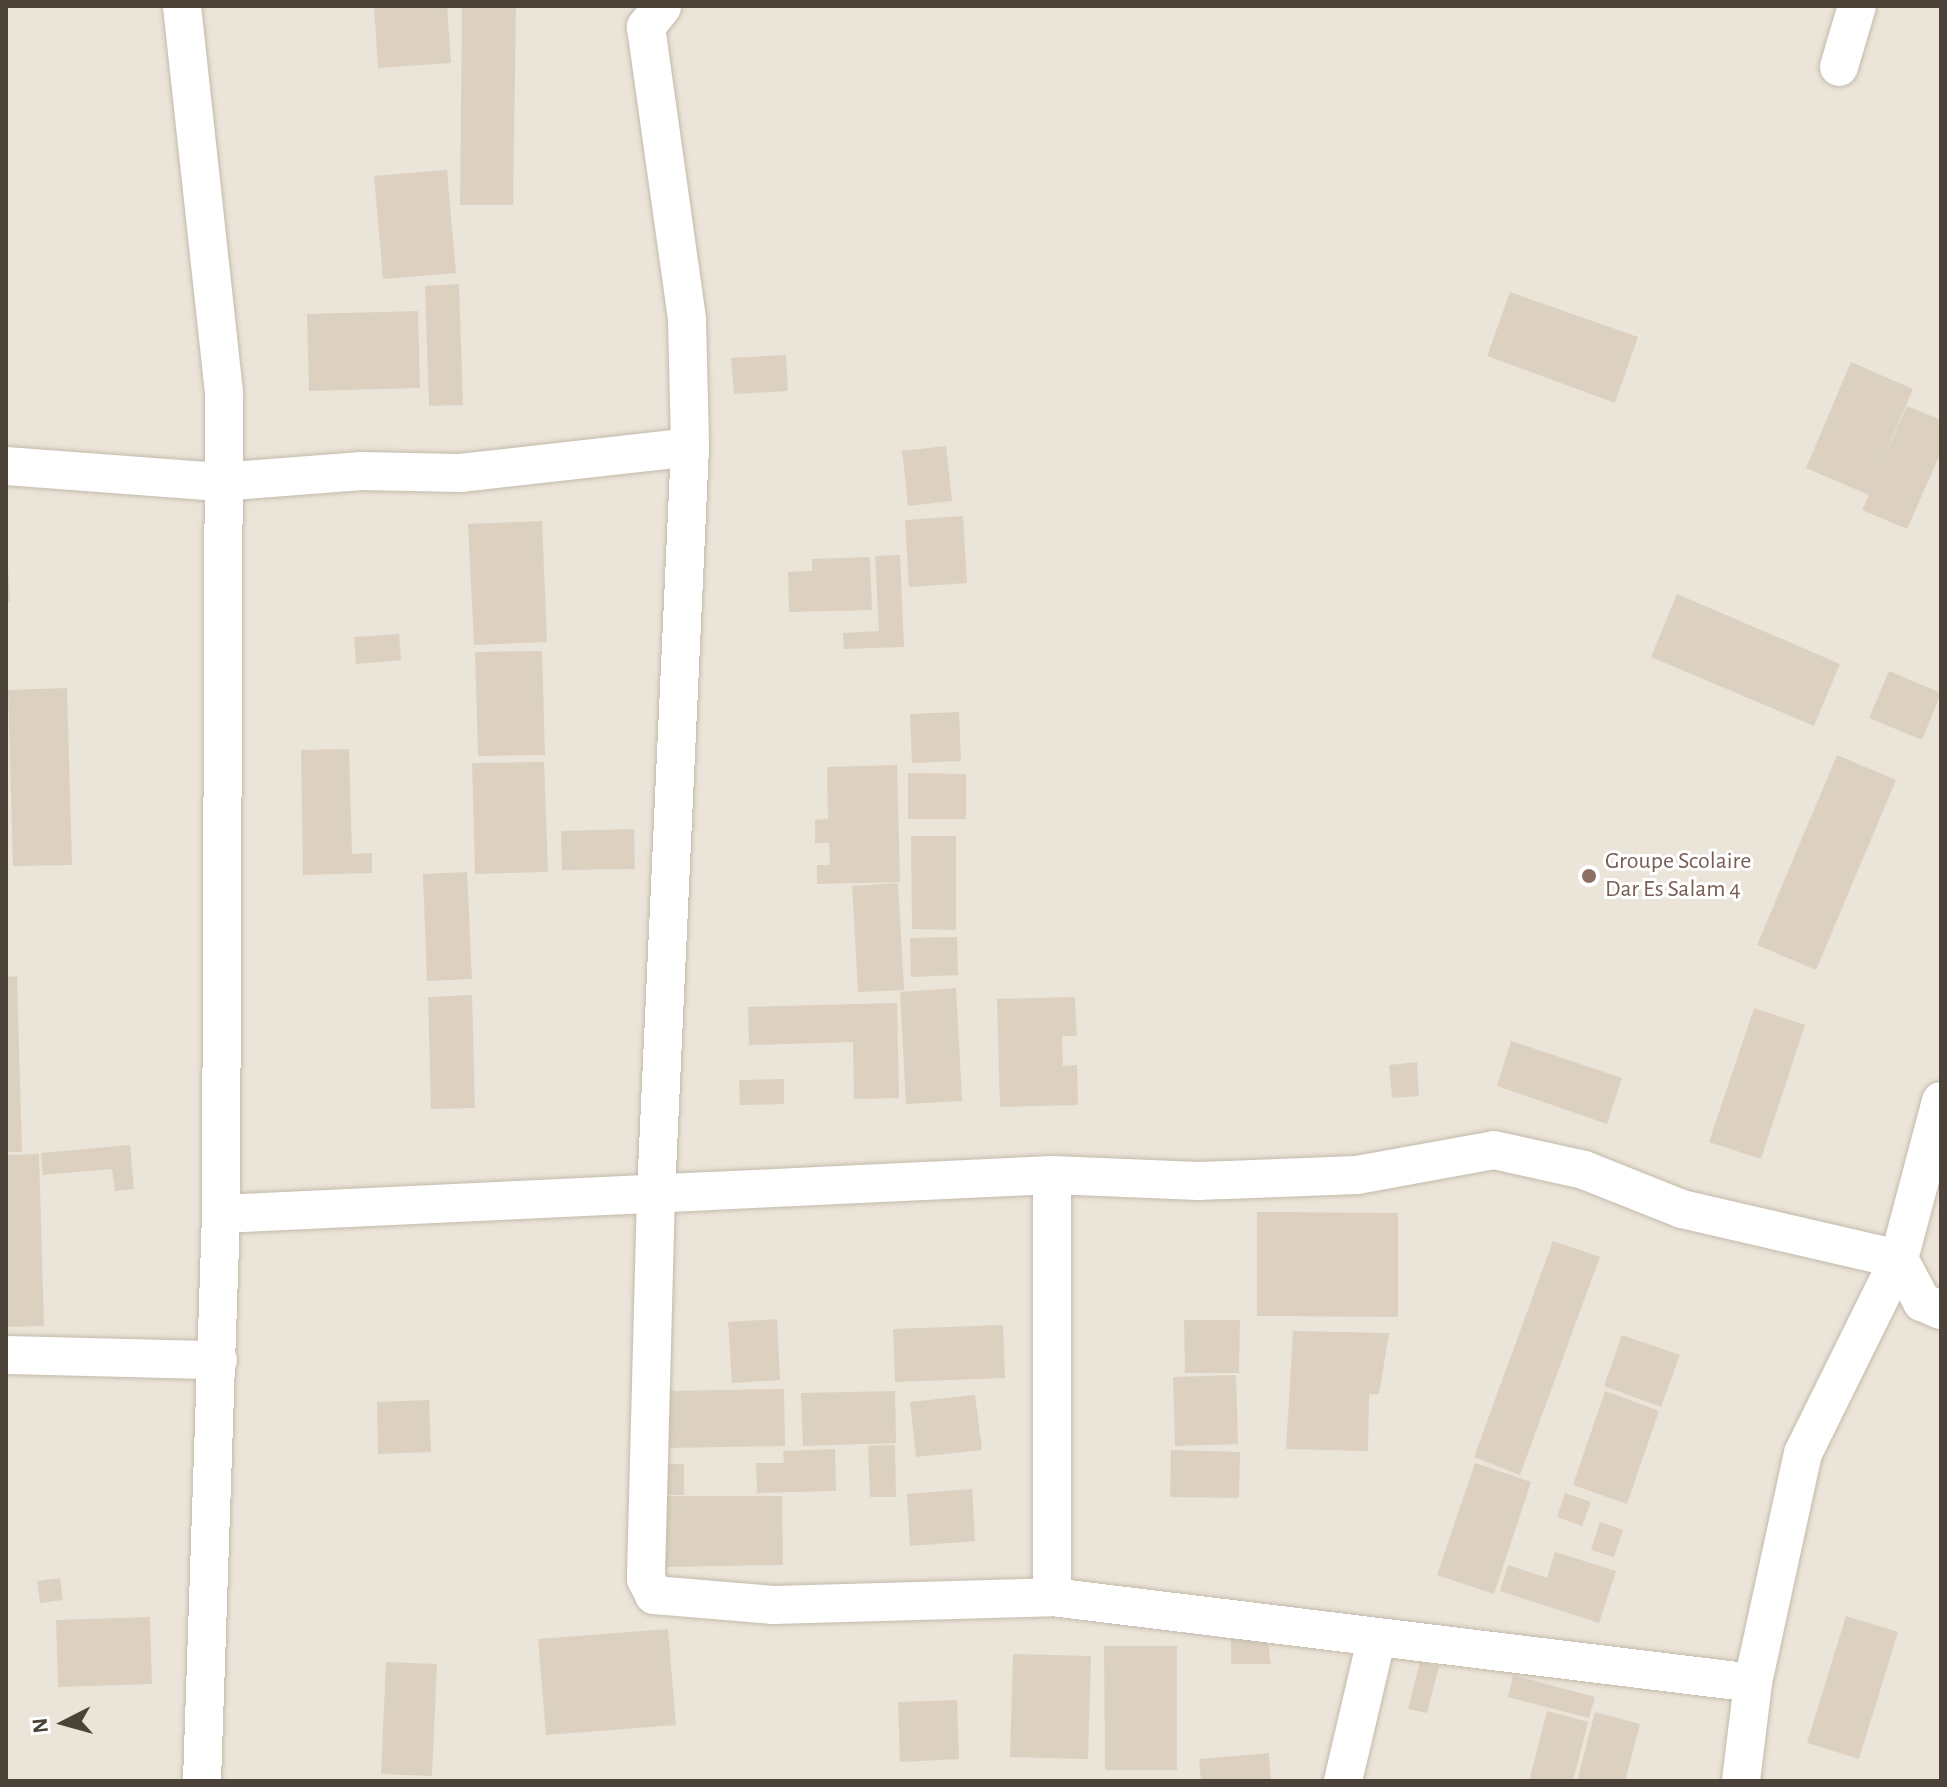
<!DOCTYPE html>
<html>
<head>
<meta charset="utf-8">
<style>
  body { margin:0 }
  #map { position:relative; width:1947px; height:1787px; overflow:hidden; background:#f6f2ea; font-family:"Alegreya Sans",sans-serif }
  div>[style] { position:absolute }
  .residential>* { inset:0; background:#ebe4d8 }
  .building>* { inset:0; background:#dcd1c1 }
  .roads { filter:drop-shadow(0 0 2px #c3baab) drop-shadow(0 0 2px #c3baab) }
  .minor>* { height:38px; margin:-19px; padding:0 19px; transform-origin:19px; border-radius:19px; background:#fff }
  .dots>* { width:22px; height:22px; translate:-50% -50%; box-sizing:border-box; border:4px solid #fff; border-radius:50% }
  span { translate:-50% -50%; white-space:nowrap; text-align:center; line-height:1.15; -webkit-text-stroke:6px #fff; paint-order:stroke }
  .education-label { font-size:24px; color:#785e54 }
  .left { translate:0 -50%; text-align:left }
  .frame { position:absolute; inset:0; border:8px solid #4b4337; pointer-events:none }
  .north { position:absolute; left:24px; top:1683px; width:80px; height:80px; -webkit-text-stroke:6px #fff; paint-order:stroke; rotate:264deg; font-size:22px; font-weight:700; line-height:32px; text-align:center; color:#4b4337 }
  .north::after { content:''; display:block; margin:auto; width:28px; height:36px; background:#4b4337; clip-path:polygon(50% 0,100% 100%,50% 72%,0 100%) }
</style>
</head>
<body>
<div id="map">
  <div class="residential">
    <div style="clip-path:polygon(6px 6px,1941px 6px,1941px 1781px,6px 1781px)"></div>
  </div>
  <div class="building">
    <div style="clip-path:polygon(374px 6px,447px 6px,451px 63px,378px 68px)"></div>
    <div style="clip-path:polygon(462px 7px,516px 7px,513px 205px,460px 205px)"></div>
    <div style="clip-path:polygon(447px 170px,456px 273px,383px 279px,374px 176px)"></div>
    <div style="clip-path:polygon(459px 284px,463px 405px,429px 406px,425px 286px)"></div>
    <div style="clip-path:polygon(1510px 292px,1638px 337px,1615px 403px,1487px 356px)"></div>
    <div style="clip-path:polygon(418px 311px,420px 388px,309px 391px,307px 314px)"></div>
    <div style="clip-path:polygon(786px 355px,788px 391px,734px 394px,731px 358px)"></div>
    <div style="clip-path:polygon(1851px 362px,1913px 389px,1881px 464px,1907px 406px,1941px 420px,1941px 452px,1907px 529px,1862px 510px,1869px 495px,1806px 468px)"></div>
    <div style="clip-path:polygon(946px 446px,952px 501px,908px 506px,902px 451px)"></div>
    <div style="clip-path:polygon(963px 516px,967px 583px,909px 587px,905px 520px)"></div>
    <div style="clip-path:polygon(542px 521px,547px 642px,474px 645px,468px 524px)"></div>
    <div style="clip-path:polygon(900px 555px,904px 647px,844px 649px,843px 633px,879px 631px,875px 556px)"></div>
    <div style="clip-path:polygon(870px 557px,872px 610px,789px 612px,788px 572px,812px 571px,812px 559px)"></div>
    <div style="clip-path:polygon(6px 569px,8px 569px,10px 601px,6px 602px)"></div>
    <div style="clip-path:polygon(1677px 594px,1840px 664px,1814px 726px,1651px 657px)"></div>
    <div style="clip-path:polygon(399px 634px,401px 660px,356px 664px,354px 637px)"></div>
    <div style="clip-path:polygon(542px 651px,545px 755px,478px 756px,475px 652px)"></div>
    <div style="clip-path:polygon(1889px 671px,1941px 693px,1922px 740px,1869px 718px)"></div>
    <div style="clip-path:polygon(67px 688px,72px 865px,13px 866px,8px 690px)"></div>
    <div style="clip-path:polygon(959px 712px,961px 761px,912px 763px,910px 714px)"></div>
    <div style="clip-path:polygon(349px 749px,352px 854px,372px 853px,372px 873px,303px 875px,301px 750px)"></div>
    <div style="clip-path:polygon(1837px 755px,1896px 780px,1816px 970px,1757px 945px)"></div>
    <div style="clip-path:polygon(544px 762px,548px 872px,475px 874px,472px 763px)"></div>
    <div style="clip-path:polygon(897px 765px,900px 882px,817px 884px,817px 865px,830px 865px,829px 843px,815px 843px,815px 820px,828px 819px,827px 767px)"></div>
    <div style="clip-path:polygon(908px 773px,966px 774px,966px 819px,908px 819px)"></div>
    <div style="clip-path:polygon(634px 829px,635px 869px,562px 870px,561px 831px)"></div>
    <div style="clip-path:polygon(911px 836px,956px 836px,956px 930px,912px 929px)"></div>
    <div style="clip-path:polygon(467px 872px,472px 979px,427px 981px,423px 874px)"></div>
    <div style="clip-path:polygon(898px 883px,904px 990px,858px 992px,852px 886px)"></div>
    <div style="clip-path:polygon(957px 937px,958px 975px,911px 977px,910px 938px)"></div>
    <div style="clip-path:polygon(17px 976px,22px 1152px,6px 1152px,6px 977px)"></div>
    <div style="clip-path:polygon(956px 988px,962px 1101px,906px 1104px,900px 992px)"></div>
    <div style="clip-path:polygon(472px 995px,475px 1108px,431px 1109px,428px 997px)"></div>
    <div style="clip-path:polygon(1075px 997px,1077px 1036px,1062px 1036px,1063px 1066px,1077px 1065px,1078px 1105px,1000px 1107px,997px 999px)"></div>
    <div style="clip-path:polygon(897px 1003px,899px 1098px,854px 1099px,853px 1042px,749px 1045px,748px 1007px)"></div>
    <div style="clip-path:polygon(1754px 1008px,1805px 1025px,1761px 1159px,1709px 1142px)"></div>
    <div style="clip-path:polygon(1511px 1041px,1622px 1078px,1607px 1124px,1497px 1086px)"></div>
    <div style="clip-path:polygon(1417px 1062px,1419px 1096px,1392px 1098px,1389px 1065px)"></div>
    <div style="clip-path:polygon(784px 1079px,784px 1104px,740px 1105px,739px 1080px)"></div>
    <div style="clip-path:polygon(130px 1145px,134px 1189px,115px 1191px,112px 1169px,43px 1175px,41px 1153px)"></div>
    <div style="clip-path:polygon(39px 1154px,44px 1326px,6px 1327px,6px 1155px)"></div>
    <div style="clip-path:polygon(1257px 1212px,1398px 1213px,1398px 1317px,1257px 1316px)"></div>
    <div style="clip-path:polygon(1553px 1241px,1600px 1257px,1520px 1475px,1474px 1457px)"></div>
    <div style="clip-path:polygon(777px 1319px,780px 1380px,732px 1383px,728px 1322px)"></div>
    <div style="clip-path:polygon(1184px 1320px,1240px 1320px,1239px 1373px,1185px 1373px)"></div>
    <div style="clip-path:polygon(1003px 1325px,1005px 1378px,895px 1382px,893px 1329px)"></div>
    <div style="clip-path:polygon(1293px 1331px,1389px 1333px,1379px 1394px,1369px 1394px,1368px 1451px,1286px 1449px)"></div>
    <div style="clip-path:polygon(1622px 1335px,1680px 1355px,1661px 1407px,1604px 1386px)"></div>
    <div style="clip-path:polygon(1236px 1375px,1238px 1444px,1175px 1446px,1173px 1377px)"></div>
    <div style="clip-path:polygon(784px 1389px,785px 1446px,668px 1448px,667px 1391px)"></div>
    <div style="clip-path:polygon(895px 1391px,896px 1443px,803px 1446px,801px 1393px)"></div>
    <div style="clip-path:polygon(1605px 1391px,1659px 1411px,1627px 1504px,1573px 1485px)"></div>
    <div style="clip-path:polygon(975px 1395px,982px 1450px,916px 1457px,910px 1402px)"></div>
    <div style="clip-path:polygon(429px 1400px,431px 1452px,378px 1454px,377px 1402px)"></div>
    <div style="clip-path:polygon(895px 1445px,896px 1497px,870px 1497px,868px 1446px)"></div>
    <div style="clip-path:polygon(835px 1449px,836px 1491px,757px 1493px,756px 1463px,784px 1463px,783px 1451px)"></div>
    <div style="clip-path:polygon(1171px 1450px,1240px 1452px,1239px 1498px,1170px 1497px)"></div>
    <div style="clip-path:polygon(1475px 1463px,1531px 1482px,1494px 1594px,1437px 1575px)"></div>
    <div style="clip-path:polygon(662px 1464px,684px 1464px,684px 1495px,662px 1495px)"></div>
    <div style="clip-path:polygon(972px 1489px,975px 1541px,910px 1546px,907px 1494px)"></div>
    <div style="clip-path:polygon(1565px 1493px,1591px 1502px,1582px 1526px,1557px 1517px)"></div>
    <div style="clip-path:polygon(661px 1496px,782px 1496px,783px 1565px,662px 1567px)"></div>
    <div style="clip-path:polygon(1600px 1522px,1623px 1530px,1614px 1557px,1591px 1550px)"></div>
    <div style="clip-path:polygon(1555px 1552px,1616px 1571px,1599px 1623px,1500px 1591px,1508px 1565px,1547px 1578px)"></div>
    <div style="clip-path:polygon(60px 1578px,63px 1600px,40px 1603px,37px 1581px)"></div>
    <div style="clip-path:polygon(1846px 1616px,1898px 1632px,1859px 1759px,1807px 1743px)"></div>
    <div style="clip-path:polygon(150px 1617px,152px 1684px,58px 1687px,56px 1620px)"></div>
    <div style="clip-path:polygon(668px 1629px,676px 1725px,546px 1735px,538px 1639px)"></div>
    <div style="clip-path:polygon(1231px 1636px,1267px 1638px,1271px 1664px,1231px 1664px)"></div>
    <div style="clip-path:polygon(1104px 1646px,1177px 1646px,1177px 1770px,1105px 1770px)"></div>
    <div style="clip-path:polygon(1013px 1654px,1091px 1656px,1088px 1759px,1010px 1757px)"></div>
    <div style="clip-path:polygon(386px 1662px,437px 1664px,432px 1776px,381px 1774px)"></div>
    <div style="clip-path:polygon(1420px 1662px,1439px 1667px,1427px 1713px,1408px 1709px)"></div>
    <div style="clip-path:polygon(1513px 1675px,1595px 1697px,1589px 1718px,1508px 1697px)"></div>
    <div style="clip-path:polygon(957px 1700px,959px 1759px,900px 1762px,898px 1702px)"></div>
    <div style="clip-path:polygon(1547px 1711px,1588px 1722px,1573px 1781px,1529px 1781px)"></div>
    <div style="clip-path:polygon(1595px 1712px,1640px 1724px,1625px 1781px,1577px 1781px)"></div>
    <div style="clip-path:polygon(1269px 1753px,1271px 1781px,1201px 1781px,1199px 1759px)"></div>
  </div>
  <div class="roads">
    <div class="minor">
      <div style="left:182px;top:6px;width:389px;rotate:83.8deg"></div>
      <div style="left:224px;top:393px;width:821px;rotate:90.21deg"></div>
      <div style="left:221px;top:1214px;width:567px;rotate:91.92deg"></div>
      <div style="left:662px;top:7px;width:26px;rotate:129deg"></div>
      <div style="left:646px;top:27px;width:296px;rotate:82deg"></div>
      <div style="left:687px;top:320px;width:127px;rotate:88.6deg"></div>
      <div style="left:690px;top:447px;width:747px;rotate:92.61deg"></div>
      <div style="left:656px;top:1193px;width:386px;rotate:91.5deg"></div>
      <div style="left:646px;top:1579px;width:18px;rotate:63deg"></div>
      <div style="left:654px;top:1595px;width:120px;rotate:4.8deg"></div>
      <div style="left:774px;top:1605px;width:278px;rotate:-1.6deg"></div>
      <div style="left:1052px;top:1597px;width:706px;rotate:6.99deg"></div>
      <div style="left:1839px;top:67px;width:64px;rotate:-73.6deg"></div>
      <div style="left:6px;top:466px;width:214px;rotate:4.3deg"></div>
      <div style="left:219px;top:482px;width:143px;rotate:-4.4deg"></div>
      <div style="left:362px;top:471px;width:98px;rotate:1.2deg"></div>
      <div style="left:460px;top:473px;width:231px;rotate:-6.4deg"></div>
      <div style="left:1941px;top:1101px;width:163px;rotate:104.9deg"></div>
      <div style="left:1899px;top:1259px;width:49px;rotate:61.9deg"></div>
      <div style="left:1922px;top:1302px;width:21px;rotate:23deg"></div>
      <div style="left:1052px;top:1175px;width:422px;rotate:90deg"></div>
      <div style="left:221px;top:1214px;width:832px;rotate:-2.69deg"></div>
      <div style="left:1052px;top:1175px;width:147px;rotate:2.3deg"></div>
      <div style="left:1199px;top:1181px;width:158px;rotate:-2.2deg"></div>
      <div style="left:1357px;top:1175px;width:139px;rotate:-10.3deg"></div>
      <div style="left:1494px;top:1150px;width:92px;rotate:12.5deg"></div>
      <div style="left:1584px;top:1170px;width:105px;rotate:21.7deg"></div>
      <div style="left:1682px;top:1209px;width:223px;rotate:13deg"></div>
      <div style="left:1899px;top:1259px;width:216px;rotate:116.3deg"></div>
      <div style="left:1803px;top:1453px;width:235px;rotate:102.3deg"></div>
      <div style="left:1753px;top:1683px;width:99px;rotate:97deg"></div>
      <div style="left:6px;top:1355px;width:212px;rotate:1.4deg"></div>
      <div style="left:1343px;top:1781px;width:145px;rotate:-76.8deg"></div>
    </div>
  </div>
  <div class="dots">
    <div style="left:1589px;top:876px;background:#8d6e63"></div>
  </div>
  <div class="education-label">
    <span class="left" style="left:1605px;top:876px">Groupe Scolaire<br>Dar Es Salam 4</span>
  </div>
  <div class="frame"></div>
  <div class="north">N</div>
</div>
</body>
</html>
